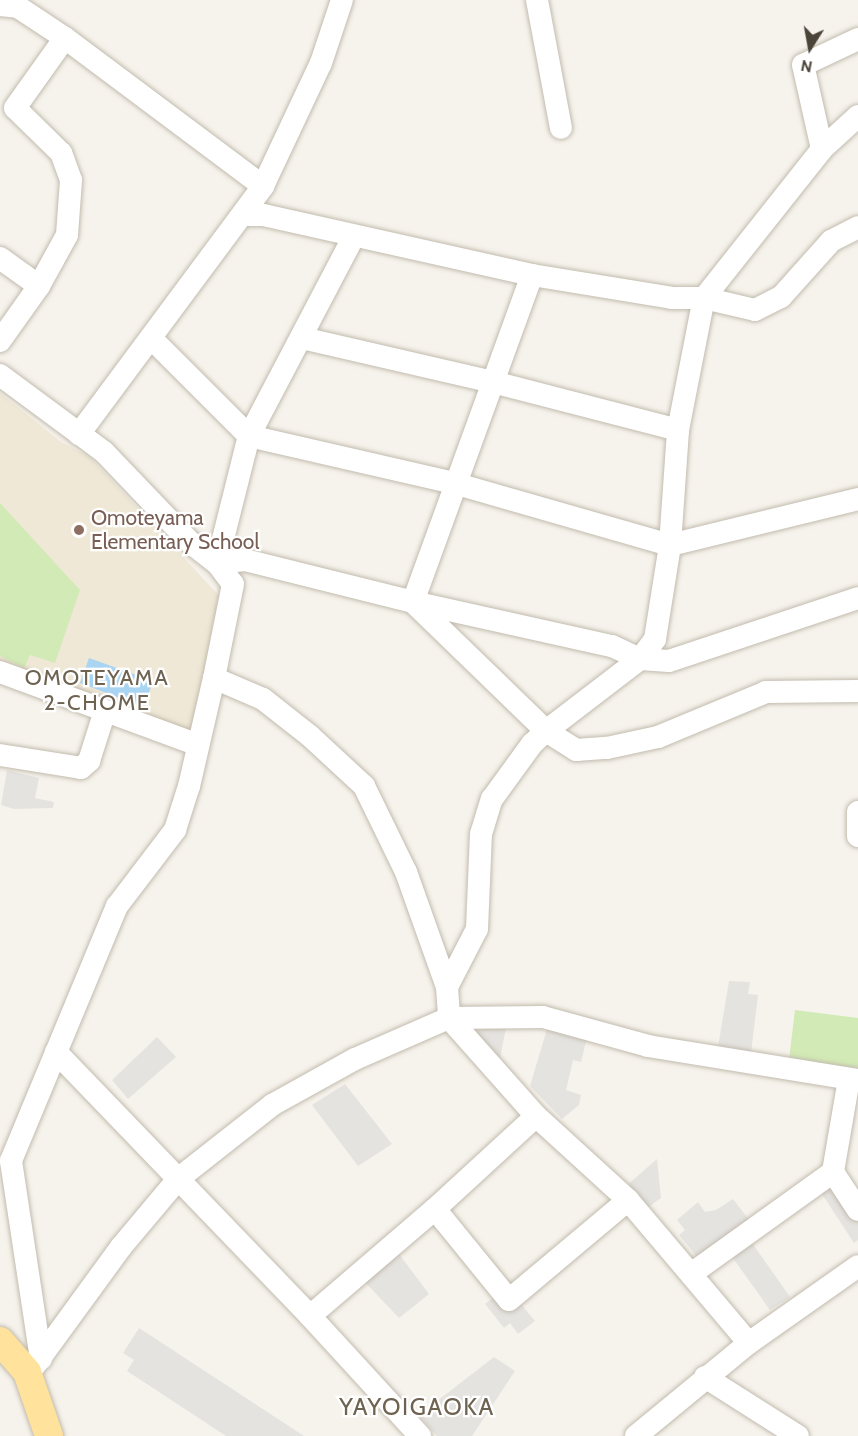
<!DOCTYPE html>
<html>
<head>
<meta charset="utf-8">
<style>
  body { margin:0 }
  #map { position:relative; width:858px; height:1436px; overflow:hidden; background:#f6f3ec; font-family:Cabin,sans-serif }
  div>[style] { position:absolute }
  .education>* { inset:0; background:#efe8d6 }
  .green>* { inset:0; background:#d2eab5 }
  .parking>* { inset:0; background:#e5e3e0 }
  .water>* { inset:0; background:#a9d4f2 }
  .roads { filter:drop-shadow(0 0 2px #c2bbae) drop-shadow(0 0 2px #c2bbae) }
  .minor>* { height:22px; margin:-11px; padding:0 11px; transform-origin:11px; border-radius:11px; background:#fff }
  .major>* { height:28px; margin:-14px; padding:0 14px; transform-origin:14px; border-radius:14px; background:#ffe39c }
  .dots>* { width:16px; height:16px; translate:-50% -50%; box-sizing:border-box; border:3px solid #fff; border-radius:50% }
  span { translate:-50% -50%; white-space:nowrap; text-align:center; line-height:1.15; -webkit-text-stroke:4.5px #fff; paint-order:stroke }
  .education-label { font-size:21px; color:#785e54 }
  .left { translate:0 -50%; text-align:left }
  .neighbourhood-label { font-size:22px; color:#6e6250; letter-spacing:1.5px }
  .quarter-label { font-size:24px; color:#6e6250; letter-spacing:1.5px }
  .north { position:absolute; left:780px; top:18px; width:60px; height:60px; -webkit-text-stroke:4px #fff; paint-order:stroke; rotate:191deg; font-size:16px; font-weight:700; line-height:24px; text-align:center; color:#4b4439 }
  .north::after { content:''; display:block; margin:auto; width:21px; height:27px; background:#4b4439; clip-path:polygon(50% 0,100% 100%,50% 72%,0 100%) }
</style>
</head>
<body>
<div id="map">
  <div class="education">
    <div style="clip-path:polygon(0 393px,61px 442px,90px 457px,225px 602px,195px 732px,0 668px)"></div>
  </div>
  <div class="green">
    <div style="clip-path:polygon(0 503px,80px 590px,55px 663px,30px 655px,24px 668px,0 656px)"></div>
    <div style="clip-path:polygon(795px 1010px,858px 1018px,858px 1068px,789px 1060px)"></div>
  </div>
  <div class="parking">
    <div style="clip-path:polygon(7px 770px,39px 778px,35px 798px,54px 802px,53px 808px,14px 809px,1px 805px)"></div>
    <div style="clip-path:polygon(729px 981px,750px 982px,748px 994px,758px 995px,751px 1053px,718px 1047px)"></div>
    <div style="clip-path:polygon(479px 1028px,506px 1028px,500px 1058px,476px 1036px)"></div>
    <div style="clip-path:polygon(547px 1029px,587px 1037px,581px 1062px,573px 1060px,566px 1090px,581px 1095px,579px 1105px,562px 1119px,530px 1086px)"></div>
    <div style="clip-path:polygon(157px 1037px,176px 1057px,128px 1099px,112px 1080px)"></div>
    <div style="clip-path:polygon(345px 1084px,392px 1144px,358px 1166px,312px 1105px)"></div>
    <div style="clip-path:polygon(657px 1159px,661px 1198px,647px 1208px,625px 1187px)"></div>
    <div style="clip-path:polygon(833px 1183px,858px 1221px,858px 1240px,854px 1243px,820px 1191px)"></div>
    <div style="clip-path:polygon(733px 1199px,750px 1221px,699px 1259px,679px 1235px,685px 1230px,677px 1220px,698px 1202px,705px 1212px,716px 1210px)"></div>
    <div style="clip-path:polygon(750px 1240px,790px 1297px,770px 1310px,730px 1254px)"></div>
    <div style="clip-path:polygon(396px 1250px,429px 1294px,399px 1318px,361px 1278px)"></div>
    <div style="clip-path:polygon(499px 1293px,516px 1298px,535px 1321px,518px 1334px,510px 1323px,504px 1328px,485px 1304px)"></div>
    <div style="clip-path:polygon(139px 1328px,304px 1436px,226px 1436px,127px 1371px,134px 1360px,123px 1353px)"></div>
    <div style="clip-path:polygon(494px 1357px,515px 1371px,472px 1436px,437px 1436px,419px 1415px)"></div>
  </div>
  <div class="water">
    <div style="clip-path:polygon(89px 658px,153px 681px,144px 707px,80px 683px)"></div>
  </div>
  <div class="roads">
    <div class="minor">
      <div style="left:537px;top:0;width:130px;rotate:79.4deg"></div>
      <div style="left:0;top:5px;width:18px;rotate:6deg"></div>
      <div style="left:18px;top:7px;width:56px;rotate:33.4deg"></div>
      <div style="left:65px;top:38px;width:247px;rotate:36.8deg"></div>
      <div style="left:822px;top:149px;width:86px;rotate:-102.7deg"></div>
      <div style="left:803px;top:65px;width:61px;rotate:-25.3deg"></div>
      <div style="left:243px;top:215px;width:20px"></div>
      <div style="left:263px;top:215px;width:276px;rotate:12.6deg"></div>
      <div style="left:532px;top:275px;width:142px;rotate:9.3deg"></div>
      <div style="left:672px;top:298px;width:32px"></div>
      <div style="left:704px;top:298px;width:190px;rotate:-51.6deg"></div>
      <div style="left:822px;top:149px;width:49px;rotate:-42.5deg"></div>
      <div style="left:0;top:258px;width:48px;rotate:35.7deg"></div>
      <div style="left:532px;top:275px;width:348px;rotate:110deg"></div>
      <div style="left:413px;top:602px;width:185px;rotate:44.1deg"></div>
      <div style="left:546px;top:731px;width:36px;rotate:32deg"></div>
      <div style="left:576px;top:750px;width:31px;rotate:-4deg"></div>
      <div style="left:607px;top:748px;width:52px;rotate:-12.2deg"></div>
      <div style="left:658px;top:737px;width:117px;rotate:-22.6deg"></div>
      <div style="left:766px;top:692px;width:92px;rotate:-0.6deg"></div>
      <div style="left:151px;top:338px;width:139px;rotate:45deg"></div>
      <div style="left:249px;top:436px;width:206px;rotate:12.9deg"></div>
      <div style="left:450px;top:482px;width:229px;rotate:16deg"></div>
      <div style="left:670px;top:545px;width:194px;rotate:-13.7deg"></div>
      <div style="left:302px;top:338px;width:196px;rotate:13deg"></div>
      <div style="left:493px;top:382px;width:191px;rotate:14.5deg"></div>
      <div style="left:0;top:341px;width:67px;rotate:-54.7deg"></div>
      <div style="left:39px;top:286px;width:58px;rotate:-61.2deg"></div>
      <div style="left:67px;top:235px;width:55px;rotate:-85.8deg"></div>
      <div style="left:71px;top:180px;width:29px;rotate:-110deg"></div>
      <div style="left:61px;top:153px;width:64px;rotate:-135.6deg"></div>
      <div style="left:15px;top:108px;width:86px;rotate:-54.5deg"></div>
      <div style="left:0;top:375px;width:129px;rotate:36.5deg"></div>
      <div style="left:104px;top:452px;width:126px;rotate:46.3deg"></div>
      <div style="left:191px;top:543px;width:33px;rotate:38deg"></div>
      <div style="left:217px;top:563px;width:26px;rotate:53deg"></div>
      <div style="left:233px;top:584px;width:96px;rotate:101.4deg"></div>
      <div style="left:214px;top:678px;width:111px;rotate:103deg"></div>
      <div style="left:189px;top:786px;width:46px;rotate:107.7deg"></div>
      <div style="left:175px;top:830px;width:96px;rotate:127.3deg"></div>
      <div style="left:117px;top:906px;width:276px;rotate:112.6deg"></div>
      <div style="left:11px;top:1161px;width:200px;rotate:81.4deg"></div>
      <div style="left:79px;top:434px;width:309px;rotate:-53.4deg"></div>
      <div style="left:263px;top:186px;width:136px;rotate:-64.8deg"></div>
      <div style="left:321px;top:63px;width:66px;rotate:-71.6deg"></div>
      <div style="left:217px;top:563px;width:28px;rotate:-6deg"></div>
      <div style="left:245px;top:560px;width:173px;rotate:14deg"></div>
      <div style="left:413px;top:602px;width:204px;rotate:12.5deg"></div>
      <div style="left:612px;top:646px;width:31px;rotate:25deg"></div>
      <div style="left:640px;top:659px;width:29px;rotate:4deg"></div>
      <div style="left:669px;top:661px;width:199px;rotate:-18.4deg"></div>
      <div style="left:217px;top:563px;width:131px;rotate:-75.9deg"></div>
      <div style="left:249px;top:436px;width:226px;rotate:-62.3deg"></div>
      <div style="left:0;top:672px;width:211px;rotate:20.2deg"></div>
      <div style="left:214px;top:678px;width:53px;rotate:23.2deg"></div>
      <div style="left:263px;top:699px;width:60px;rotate:38.2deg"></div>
      <div style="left:310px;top:736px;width:74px;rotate:42.8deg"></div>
      <div style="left:364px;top:786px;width:96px;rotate:64deg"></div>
      <div style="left:406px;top:872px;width:122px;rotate:70.4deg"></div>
      <div style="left:447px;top:987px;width:31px;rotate:86deg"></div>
      <div style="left:449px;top:1018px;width:131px;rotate:48.4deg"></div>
      <div style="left:536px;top:1116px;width:125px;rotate:42.4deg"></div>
      <div style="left:628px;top:1200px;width:187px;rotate:49.8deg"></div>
      <div style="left:0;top:755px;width:82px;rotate:9.1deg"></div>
      <div style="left:81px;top:768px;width:11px;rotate:-41deg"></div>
      <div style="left:89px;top:761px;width:52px;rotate:-72.3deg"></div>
      <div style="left:858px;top:812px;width:24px;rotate:90deg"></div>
      <div style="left:447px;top:987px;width:65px;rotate:-62.7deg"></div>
      <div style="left:477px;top:929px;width:95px;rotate:-87.6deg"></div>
      <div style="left:481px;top:834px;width:37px;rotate:-73deg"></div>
      <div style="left:492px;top:799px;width:68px;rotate:-54deg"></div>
      <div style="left:532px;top:744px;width:19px;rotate:-43deg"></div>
      <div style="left:546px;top:731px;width:118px;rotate:-37.5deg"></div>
      <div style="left:640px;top:659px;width:25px;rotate:-53deg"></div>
      <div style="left:655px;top:639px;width:95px;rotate:-80.9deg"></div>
      <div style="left:670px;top:545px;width:115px;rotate:-86deg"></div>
      <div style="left:678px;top:430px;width:135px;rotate:-78.9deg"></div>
      <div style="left:704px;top:298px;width:52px;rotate:13.2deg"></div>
      <div style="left:755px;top:310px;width:29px;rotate:-27deg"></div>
      <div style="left:781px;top:297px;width:75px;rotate:-48.2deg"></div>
      <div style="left:831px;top:241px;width:30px;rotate:-27deg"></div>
      <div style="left:56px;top:1052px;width:366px;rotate:46.1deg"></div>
      <div style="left:310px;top:1316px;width:163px;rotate:47.5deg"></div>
      <div style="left:849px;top:1079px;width:94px;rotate:99.8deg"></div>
      <div style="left:833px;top:1172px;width:45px;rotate:56.7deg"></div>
      <div style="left:435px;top:1209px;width:117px;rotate:50.9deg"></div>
      <div style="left:509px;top:1300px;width:155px;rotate:-40deg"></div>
      <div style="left:691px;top:1274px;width:175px;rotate:-35.7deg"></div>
      <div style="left:310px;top:1316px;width:165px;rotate:-40.6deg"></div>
      <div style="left:435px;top:1209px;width:137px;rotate:-42.6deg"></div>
      <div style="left:35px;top:1365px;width:146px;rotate:-53.9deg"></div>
      <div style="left:121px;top:1247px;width:89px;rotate:-50deg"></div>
      <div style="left:178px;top:1179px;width:120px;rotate:-38.2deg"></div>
      <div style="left:272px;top:1105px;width:95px;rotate:-29deg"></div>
      <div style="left:355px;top:1059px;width:103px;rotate:-23.6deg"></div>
      <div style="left:449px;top:1018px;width:94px;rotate:-0.6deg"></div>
      <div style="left:543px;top:1017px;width:109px;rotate:15.4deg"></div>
      <div style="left:648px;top:1046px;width:213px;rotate:9.2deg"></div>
      <div style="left:705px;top:1377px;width:110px;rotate:32.4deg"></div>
      <div style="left:636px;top:1436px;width:146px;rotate:-39.5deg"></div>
      <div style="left:749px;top:1343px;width:133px;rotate:-35.2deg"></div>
    </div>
    <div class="major">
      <div style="left:0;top:1341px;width:41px;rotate:48.9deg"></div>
      <div style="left:27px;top:1372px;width:68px;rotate:71deg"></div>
    </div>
  </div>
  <div class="dots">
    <div style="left:79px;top:530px;background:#8d6e63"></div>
  </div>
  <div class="education-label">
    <span class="left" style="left:91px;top:530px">Omoteyama<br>Elementary School</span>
  </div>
  <div class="neighbourhood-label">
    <span style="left:97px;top:690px">OMOTEYAMA<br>2-CHOME</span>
  </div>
  <div class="quarter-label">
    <span style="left:417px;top:1407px">YAYOIGAOKA</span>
  </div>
  <div class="north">N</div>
</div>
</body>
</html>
